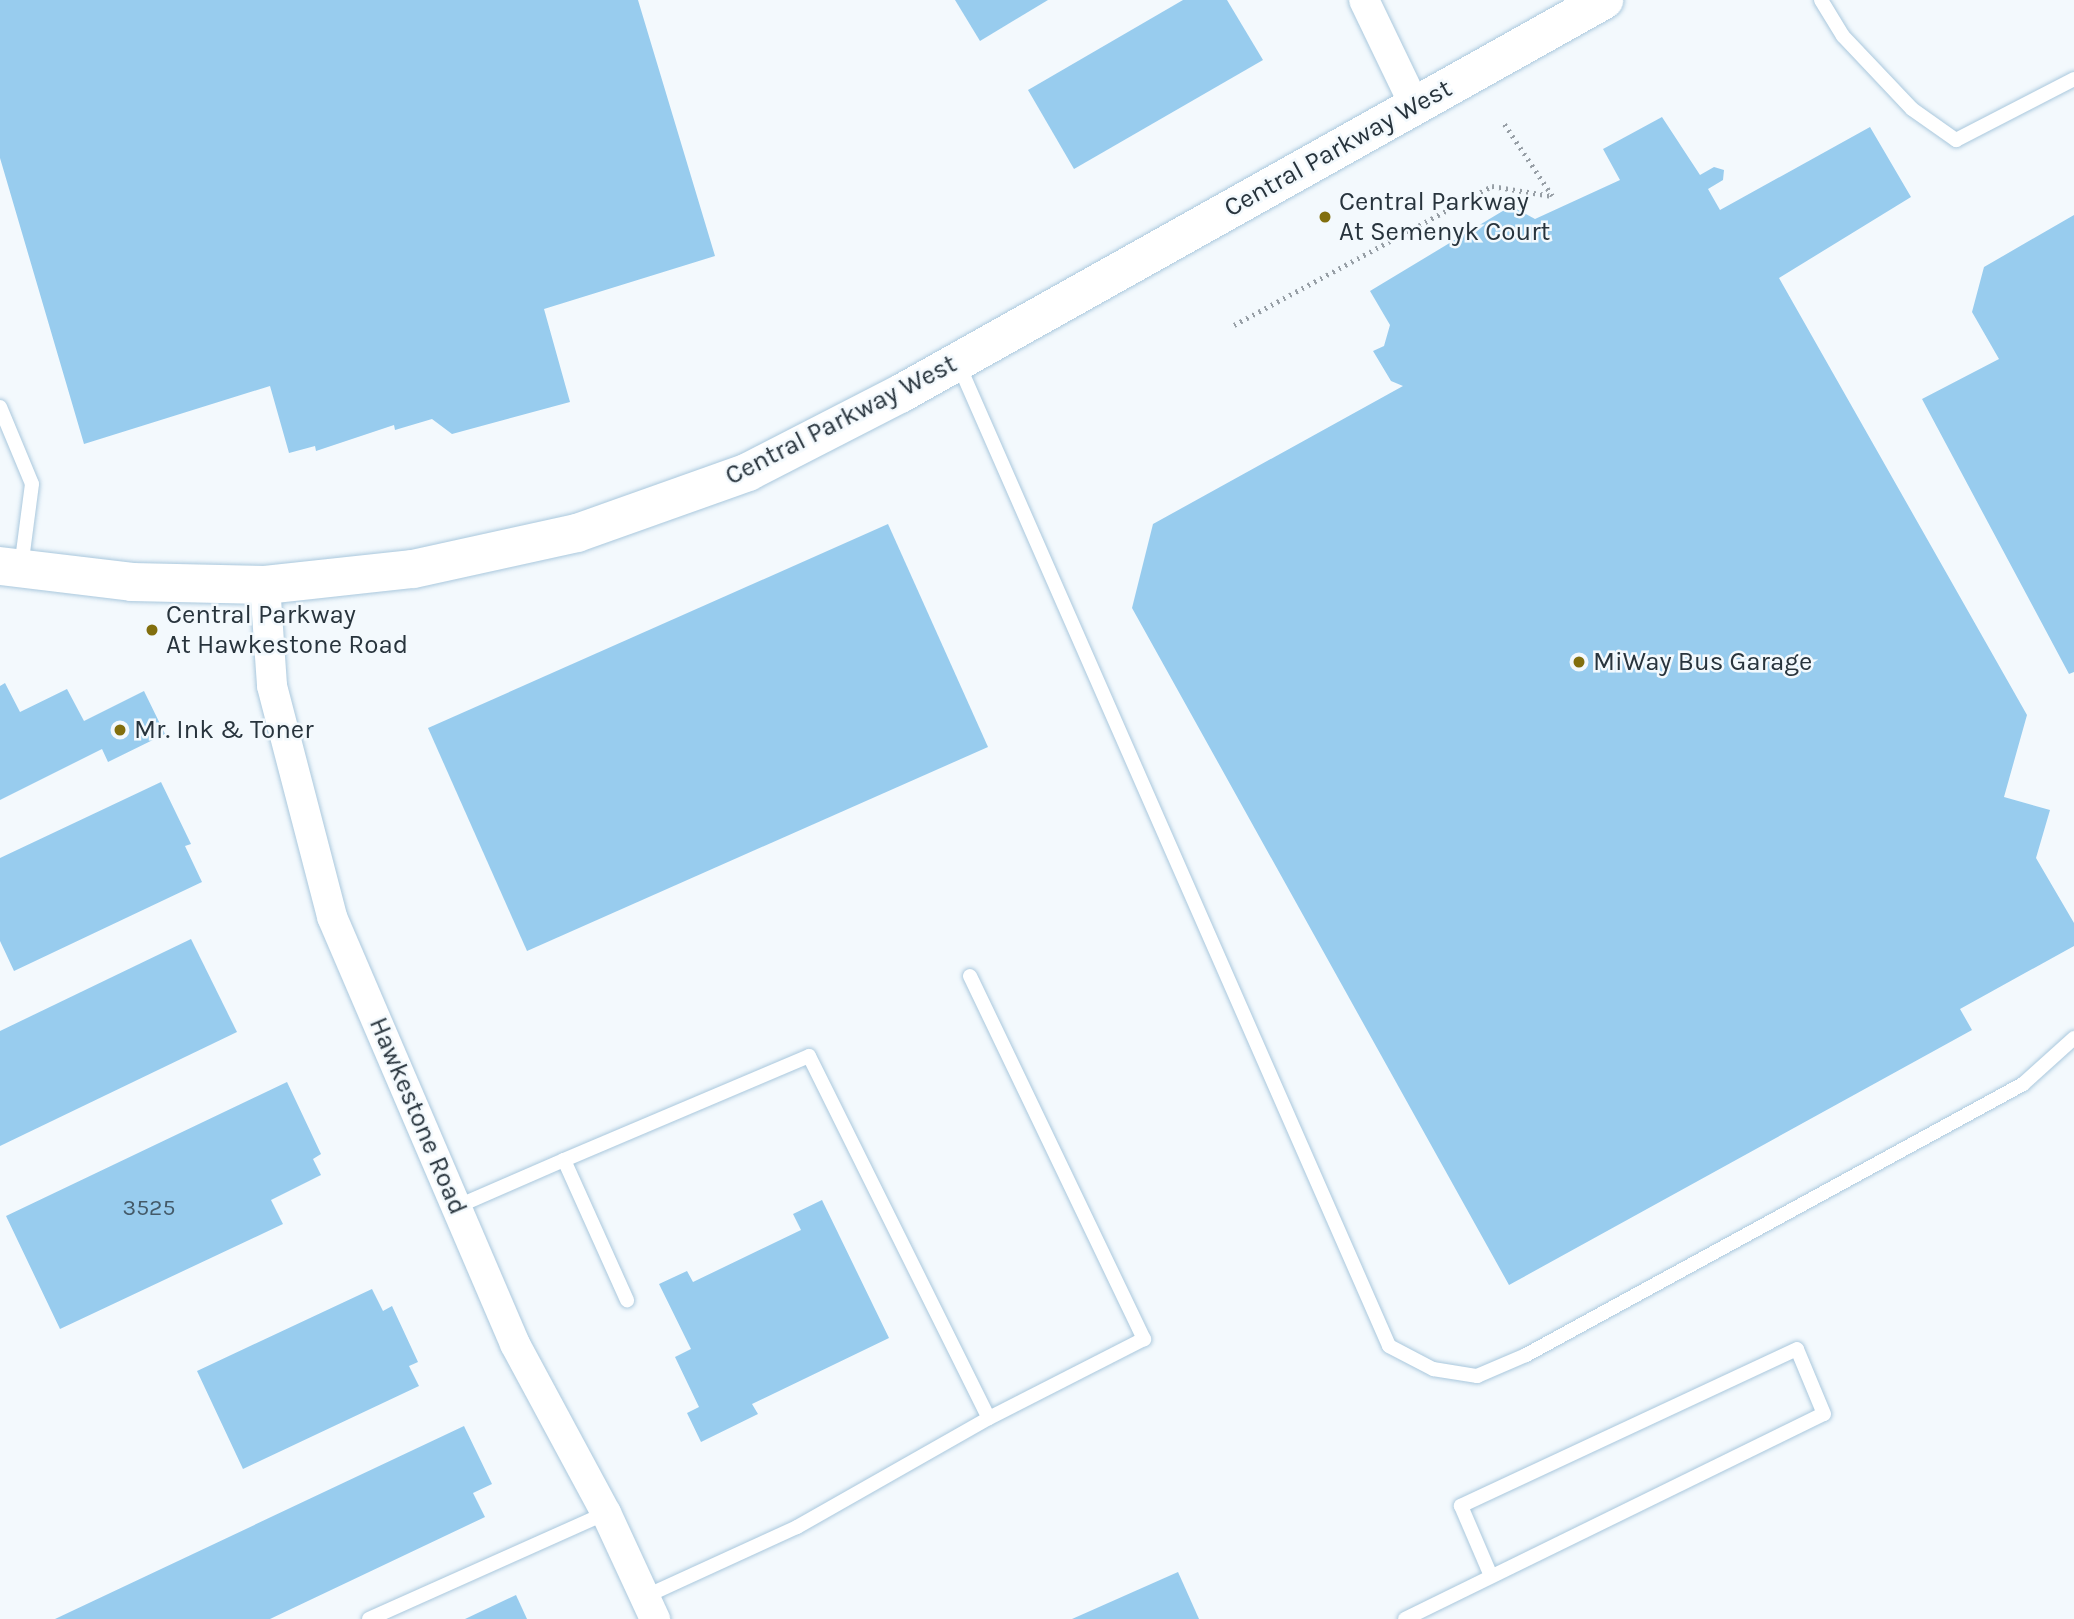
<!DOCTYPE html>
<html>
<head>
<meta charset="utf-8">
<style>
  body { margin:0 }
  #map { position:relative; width:2074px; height:1619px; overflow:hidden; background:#f3f9fd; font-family:Karla,sans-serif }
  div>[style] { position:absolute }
  .building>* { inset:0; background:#98ccee }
  .path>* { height:4.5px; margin-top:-2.25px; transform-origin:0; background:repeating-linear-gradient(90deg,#979fa6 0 2px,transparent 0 7px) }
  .roads { filter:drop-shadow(0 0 2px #aac8dd) drop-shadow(0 0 2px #aac8dd) }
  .lane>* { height:14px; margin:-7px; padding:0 7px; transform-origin:7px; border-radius:7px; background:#fff }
  .street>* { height:30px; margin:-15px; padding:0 15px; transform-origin:15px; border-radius:15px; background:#fff }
  .secondary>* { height:38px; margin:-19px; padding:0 19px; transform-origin:19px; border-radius:19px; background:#fff }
  .dots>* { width:19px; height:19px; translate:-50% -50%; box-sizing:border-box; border:4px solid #f3f9fd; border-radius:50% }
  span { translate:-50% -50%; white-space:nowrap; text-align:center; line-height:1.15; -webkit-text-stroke:5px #f3f9fd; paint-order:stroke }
  .number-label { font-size:23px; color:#445a69 }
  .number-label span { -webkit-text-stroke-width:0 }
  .street-label { font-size:26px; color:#28343d }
  .poi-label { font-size:26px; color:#28343d }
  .left { translate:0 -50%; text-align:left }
</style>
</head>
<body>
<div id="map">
  <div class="building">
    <div style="clip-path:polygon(0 0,638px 0,715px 256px,544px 309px,570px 402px,452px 434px,432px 419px,395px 430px,394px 425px,316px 451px,315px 446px,289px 453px,270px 386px,84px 444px,0 158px)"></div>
    <div style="clip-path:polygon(955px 0,1048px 0,980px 41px)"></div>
    <div style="clip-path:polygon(1183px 0,1227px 0,1263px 60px,1074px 169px,1028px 90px)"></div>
    <div style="clip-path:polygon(1662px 117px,1700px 175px,1714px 167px,1724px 170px,1723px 180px,1708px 189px,1720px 210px,1870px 127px,1911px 197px,1779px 278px,2027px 715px,2004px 797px,2050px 810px,2036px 858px,2074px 923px,2074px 946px,1960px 1009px,1972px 1030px,1509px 1285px,1132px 608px,1153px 524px,1403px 386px,1391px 381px,1373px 351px,1384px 346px,1390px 325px,1370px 291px,1511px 206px,1535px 219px,1620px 180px,1603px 149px)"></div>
    <div style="clip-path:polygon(2074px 215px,2074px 672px,2069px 674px,1922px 399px,1999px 359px,1972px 312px,1984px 267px)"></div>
    <div style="clip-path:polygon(888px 524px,988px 747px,527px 951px,428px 728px)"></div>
    <div style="clip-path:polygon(5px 683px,20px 712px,67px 689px,84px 721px,144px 691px,165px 734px,108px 762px,102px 749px,0 800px,0 686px)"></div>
    <div style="clip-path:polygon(161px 782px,191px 844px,185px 846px,202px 882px,14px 971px,0 941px,0 858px)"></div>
    <div style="clip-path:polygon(191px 939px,237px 1032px,0 1146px,0 1031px)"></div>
    <div style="clip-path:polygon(287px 1082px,321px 1154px,313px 1159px,321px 1175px,271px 1200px,283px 1224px,60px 1329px,6px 1216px)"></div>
    <div style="clip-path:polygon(822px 1200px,889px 1338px,752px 1404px,758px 1414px,701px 1442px,687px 1413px,699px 1407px,675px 1357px,691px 1349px,659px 1284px,687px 1271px,693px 1282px,801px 1230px,793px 1214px)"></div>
    <div style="clip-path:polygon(372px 1289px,383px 1311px,392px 1306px,418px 1362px,409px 1366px,419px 1386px,243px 1469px,197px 1371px)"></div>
    <div style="clip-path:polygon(464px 1426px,492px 1484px,473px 1493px,485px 1517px,270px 1619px,55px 1619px)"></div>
    <div style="clip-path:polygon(1178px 1572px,1199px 1619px,1072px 1619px)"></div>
    <div style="clip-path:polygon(516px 1595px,527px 1619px,465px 1619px)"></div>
  </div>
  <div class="path">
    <div style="left:1234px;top:325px;width:293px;rotate:-28.3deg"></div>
    <div style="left:1492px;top:186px;width:61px;rotate:9.5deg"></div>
    <div style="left:1552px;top:196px;width:90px;rotate:-123.7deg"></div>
  </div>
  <div class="roads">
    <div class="lane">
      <div style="left:1821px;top:0;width:42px;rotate:58.6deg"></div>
      <div style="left:1843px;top:36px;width:100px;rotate:46.6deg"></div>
      <div style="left:1912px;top:109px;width:54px;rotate:35.2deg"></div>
      <div style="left:1956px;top:140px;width:133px;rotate:-27.3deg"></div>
      <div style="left:958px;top:363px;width:1073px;rotate:66.32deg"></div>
      <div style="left:1389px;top:1346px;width:50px;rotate:27.6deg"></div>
      <div style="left:1433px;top:1369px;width:45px;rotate:9deg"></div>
      <div style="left:1477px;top:1376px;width:53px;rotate:-23.2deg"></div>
      <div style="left:1526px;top:1355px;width:566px;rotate:-28.6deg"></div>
      <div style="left:2023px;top:1084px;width:69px;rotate:-42deg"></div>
      <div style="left:0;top:407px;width:83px;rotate:67.4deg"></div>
      <div style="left:32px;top:484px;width:85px;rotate:97.5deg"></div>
      <div style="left:970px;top:976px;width:403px;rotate:64.4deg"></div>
      <div style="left:1144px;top:1339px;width:174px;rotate:153deg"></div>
      <div style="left:564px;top:1160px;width:266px;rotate:-23deg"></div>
      <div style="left:809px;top:1056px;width:404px;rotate:63.6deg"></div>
      <div style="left:989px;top:1418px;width:221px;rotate:150.4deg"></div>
      <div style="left:797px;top:1527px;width:166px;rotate:155.4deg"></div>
      <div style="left:456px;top:1207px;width:118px;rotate:-23.5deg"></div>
      <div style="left:564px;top:1160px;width:154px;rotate:65.8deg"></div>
      <div style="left:369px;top:1619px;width:260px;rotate:-24.1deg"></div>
      <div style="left:1405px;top:1619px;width:466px;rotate:-26.1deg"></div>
      <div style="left:1824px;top:1414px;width:70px;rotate:-112.6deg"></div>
      <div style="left:1797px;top:1349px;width:371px;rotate:155deg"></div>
      <div style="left:1461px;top:1506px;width:76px;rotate:66.8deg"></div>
    </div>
    <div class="street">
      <div style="left:1364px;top:0;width:115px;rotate:64.3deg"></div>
      <div style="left:265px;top:585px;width:101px;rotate:86deg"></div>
      <div style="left:272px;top:686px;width:239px;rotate:75.4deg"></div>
      <div style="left:332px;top:917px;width:465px;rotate:66.8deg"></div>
      <div style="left:515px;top:1344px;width:192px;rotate:61.7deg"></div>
      <div style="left:606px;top:1513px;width:117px;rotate:65.2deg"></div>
    </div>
    <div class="secondary">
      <div style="left:0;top:566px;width:133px;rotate:6.9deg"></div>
      <div style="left:132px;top:582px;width:133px;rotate:1.3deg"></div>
      <div style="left:265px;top:585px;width:149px;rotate:-6.2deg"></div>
      <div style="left:413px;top:569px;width:168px;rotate:-12.4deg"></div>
      <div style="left:577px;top:533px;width:182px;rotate:-19.6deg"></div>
      <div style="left:748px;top:472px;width:171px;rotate:-27.2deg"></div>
      <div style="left:900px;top:394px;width:807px;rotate:-29.23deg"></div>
    </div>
  </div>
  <div class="dots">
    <div style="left:1325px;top:217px;background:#826f0e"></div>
    <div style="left:152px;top:630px;background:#826f0e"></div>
    <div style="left:1579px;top:662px;background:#826f0e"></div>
    <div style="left:120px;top:730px;background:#826f0e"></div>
  </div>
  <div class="number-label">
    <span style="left:149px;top:1208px">3525</span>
  </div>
  <div class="street-label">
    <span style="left:1338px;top:148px;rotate:-29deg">Central Parkway West</span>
    <span style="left:841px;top:420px;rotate:-27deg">Central Parkway West</span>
    <span style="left:418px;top:1116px;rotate:67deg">Hawkestone Road</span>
  </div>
  <div class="poi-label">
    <span class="left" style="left:1339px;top:217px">Central Parkway<br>At Semenyk Court</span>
    <span class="left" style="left:166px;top:630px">Central Parkway<br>At Hawkestone Road</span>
    <span class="left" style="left:1593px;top:662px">MiWay Bus Garage</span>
    <span class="left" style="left:134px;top:730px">Mr. Ink &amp; Toner</span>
  </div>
</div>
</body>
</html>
